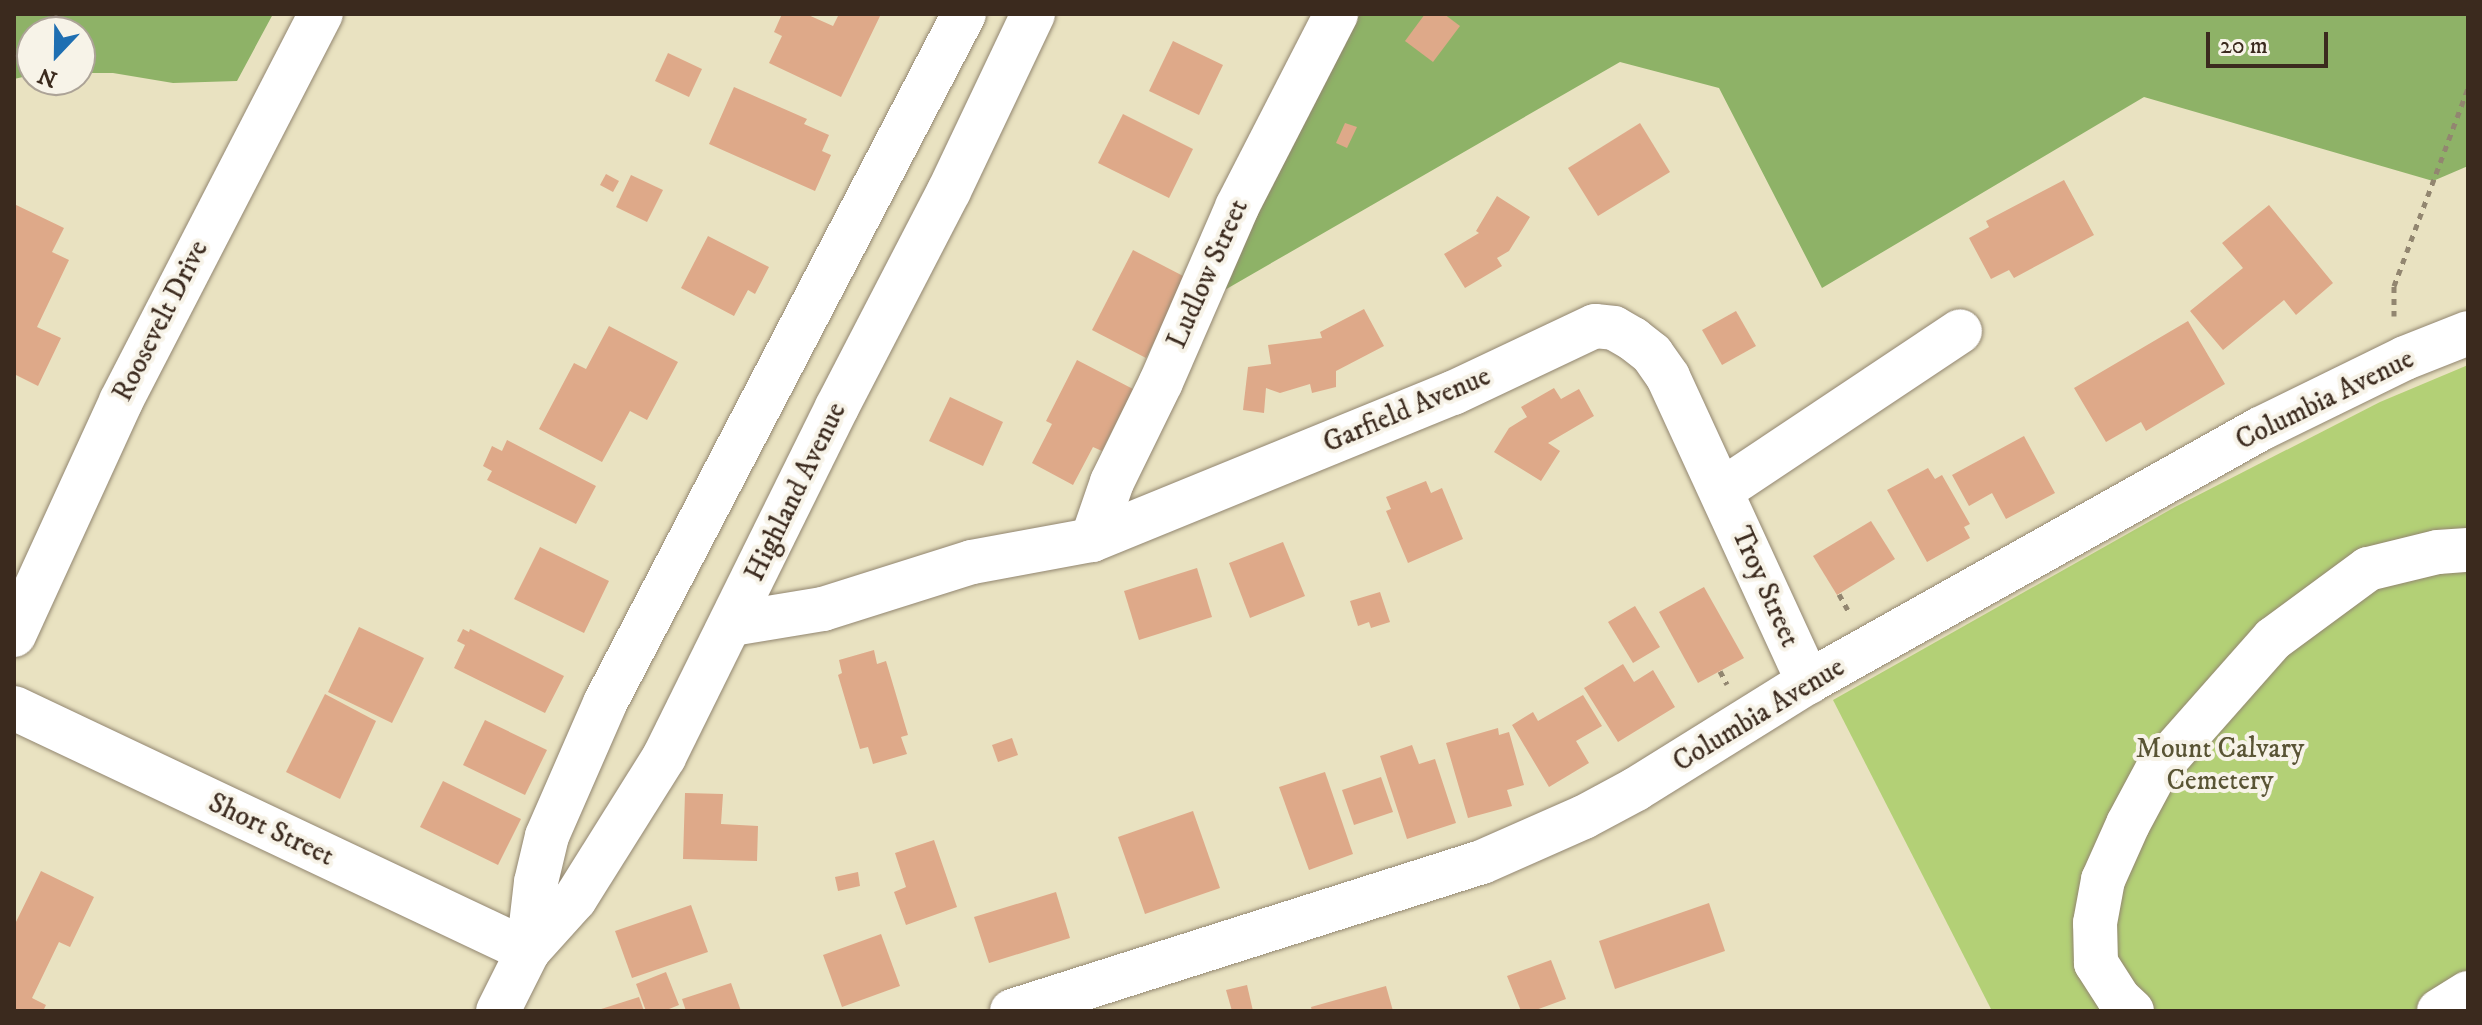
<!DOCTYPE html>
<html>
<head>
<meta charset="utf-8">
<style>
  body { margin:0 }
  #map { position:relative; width:2482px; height:1025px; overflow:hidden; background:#e9e2c1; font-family:"IM FELL DW Pica",serif }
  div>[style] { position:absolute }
  .green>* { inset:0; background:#b3d076 }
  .forest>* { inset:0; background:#8eb267 }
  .building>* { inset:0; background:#dea989 }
  .path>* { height:5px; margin-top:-2.5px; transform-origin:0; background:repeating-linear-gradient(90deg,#928670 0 6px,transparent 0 12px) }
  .roads { filter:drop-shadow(0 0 2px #928670) drop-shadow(0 0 2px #928670) }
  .minor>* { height:44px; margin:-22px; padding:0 22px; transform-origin:22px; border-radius:22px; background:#fff }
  span { translate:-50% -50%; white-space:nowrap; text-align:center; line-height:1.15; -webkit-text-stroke:8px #f7f3e8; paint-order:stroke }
  .street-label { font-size:28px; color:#3b2a1e }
  .park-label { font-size:28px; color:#595434 }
  .frame { position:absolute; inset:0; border:16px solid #3b2a1e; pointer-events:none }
  .north { position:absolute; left:16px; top:16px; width:80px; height:80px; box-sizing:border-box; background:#f7f3e8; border:2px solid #aca397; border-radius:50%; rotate:202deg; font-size:22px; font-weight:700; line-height:32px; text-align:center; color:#3b2a1e }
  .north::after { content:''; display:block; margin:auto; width:28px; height:36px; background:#1f6fb2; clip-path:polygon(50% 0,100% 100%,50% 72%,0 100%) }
  .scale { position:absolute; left:2206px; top:32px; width:122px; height:36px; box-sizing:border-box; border:4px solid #3b2a1e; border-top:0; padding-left:10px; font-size:24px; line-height:28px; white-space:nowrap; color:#3b2a1e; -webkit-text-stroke:6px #f7f3e8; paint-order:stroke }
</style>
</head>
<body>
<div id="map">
  <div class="green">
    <div style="clip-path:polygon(2468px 365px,2468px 1011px,1992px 1011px,1833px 700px,2175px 507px,2380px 402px)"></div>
  </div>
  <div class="forest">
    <div style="clip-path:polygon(14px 14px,273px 14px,237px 81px,173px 83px,113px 73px,80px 73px,80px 32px,32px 32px,32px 75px,14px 79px)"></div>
    <div style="clip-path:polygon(1333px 14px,2468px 14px,2468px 166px,2433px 181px,2144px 97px,1822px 288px,1719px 88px,1620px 62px,1190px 310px)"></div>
  </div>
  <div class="building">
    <div style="clip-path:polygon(782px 14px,806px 14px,833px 26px,839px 14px,881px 14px,841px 97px,769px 63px,782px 36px,774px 32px)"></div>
    <div style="clip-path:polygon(1425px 14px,1444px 14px,1460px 26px,1433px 62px,1405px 41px)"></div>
    <div style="clip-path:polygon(1173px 41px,1223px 65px,1199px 115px,1149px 91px)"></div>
    <div style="clip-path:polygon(668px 53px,702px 69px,689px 97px,655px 81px)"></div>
    <div style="clip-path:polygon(734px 87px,807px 119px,804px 124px,829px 135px,822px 151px,831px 155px,815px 191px,709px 144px)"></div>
    <div style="clip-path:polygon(1123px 114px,1193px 149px,1169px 198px,1098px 163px)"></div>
    <div style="clip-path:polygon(1345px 123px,1357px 127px,1347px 148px,1336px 143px)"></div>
    <div style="clip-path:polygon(1640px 123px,1670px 172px,1598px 216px,1568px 168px)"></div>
    <div style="clip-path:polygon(606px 174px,619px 181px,613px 192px,600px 185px)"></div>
    <div style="clip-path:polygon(631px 175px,663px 190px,647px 222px,616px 207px)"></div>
    <div style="clip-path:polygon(2064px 180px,2094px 235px,2014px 278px,2009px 270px,1991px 279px,1969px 238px,1989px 227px,1986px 221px)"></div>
    <div style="clip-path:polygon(1497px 196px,1530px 217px,1509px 251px,1497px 258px,1502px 266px,1465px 288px,1444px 254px,1479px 233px,1476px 231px)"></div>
    <div style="clip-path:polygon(14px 204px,64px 228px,52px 252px,69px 260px,37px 327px,61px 338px,38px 386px,14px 374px)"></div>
    <div style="clip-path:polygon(2269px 205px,2333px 283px,2296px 315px,2284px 300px,2223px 350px,2190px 311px,2243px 268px,2222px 243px)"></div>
    <div style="clip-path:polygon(708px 236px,769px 267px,755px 294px,748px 290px,734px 316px,681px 288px)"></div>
    <div style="clip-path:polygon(1133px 250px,1187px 278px,1146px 358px,1092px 330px)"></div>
    <div style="clip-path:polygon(1364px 309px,1384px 346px,1336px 371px,1336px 387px,1312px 393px,1310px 384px,1280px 393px,1266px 388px,1264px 413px,1243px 410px,1248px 367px,1271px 364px,1268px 345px,1322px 338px,1320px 332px)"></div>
    <div style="clip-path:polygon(1736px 311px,1756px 346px,1722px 365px,1702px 330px)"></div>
    <div style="clip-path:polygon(2188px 321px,2225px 384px,2146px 431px,2141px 422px,2106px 442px,2074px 388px)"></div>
    <div style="clip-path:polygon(609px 326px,678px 362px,647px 420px,630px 411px,602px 462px,539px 429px,574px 363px,586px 369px)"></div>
    <div style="clip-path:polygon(1077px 360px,1133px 389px,1102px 451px,1093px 447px,1073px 485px,1032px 463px,1052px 424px,1046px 421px)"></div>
    <div style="clip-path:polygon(1554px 388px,1561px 399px,1579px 389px,1594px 416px,1548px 443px,1560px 451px,1541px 481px,1494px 452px,1509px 428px,1527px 417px,1521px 407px)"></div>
    <div style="clip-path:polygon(950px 397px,1003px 422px,983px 466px,929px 441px)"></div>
    <div style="clip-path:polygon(2024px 436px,2055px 493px,2006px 519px,1992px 493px,1969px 506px,1952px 475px)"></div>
    <div style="clip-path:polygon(507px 440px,596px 486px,576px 524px,487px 480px,492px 471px,483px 466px,492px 446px,502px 451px)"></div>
    <div style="clip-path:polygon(1928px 468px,1935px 479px,1942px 475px,1970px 524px,1964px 527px,1970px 538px,1927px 562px,1887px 490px)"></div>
    <div style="clip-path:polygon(1426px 481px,1431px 493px,1442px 488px,1463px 539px,1408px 563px,1386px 511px,1391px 509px,1386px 497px)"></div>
    <div style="clip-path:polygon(1871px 521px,1895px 559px,1837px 595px,1813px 556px)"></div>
    <div style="clip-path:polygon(1283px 542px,1305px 596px,1250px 618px,1229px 563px)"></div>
    <div style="clip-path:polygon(540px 547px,609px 581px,584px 633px,514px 599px)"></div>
    <div style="clip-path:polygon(1197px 568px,1212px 617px,1139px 640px,1124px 591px)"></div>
    <div style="clip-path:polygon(1704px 587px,1744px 658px,1698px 683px,1659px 612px)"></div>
    <div style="clip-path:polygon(1380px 592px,1390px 622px,1371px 628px,1369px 622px,1358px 626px,1350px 601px)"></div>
    <div style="clip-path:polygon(1635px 606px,1660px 647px,1633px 663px,1608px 622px)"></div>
    <div style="clip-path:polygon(359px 627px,424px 658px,392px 723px,328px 692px)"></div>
    <div style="clip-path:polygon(463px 629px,469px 632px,470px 629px,564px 676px,545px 713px,454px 668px,465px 645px,457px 641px)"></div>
    <div style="clip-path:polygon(874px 650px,877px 664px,886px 661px,908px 735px,901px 737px,907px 754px,873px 764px,868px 747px,860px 749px,838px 675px,842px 673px,839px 660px)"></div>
    <div style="clip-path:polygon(1623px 664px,1634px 682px,1653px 670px,1675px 707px,1618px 742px,1584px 688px)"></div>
    <div style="clip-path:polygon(325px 694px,376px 721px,340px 799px,286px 772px)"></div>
    <div style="clip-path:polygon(1583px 695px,1602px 726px,1576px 741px,1589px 763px,1549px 787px,1512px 725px,1533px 712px,1538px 721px)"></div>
    <div style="clip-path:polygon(485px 720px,547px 750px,525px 795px,463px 765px)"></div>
    <div style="clip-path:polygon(1498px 728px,1499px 735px,1509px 732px,1524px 785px,1507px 790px,1512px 806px,1468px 818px,1446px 743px)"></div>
    <div style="clip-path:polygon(1012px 738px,1018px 755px,998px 762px,992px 745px)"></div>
    <div style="clip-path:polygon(1412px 745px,1419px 764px,1435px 759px,1456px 823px,1407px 839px,1380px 756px)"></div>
    <div style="clip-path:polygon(1325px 772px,1353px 854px,1309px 870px,1279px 787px)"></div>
    <div style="clip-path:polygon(1381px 777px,1393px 812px,1354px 825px,1342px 790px)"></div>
    <div style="clip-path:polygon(443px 781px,521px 819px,498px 865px,420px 827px)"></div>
    <div style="clip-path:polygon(685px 793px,723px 794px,721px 824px,758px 826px,757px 861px,683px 859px)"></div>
    <div style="clip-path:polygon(1193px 811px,1220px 888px,1145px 914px,1118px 837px)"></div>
    <div style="clip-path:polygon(934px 840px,957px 907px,906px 925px,894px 892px,906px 887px,895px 853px)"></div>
    <div style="clip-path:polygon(41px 871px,94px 897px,70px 947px,59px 942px,32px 998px,46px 1005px,43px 1011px,14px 1011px,14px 926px)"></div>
    <div style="clip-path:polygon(858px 872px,860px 886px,838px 891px,835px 877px)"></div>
    <div style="clip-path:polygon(1056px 892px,1070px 938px,989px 963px,974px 917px)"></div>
    <div style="clip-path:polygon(1709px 903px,1725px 951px,1615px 989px,1599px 941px)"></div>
    <div style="clip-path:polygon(691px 905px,708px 952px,632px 978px,615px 931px)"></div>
    <div style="clip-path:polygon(881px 934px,900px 986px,842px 1007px,823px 955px)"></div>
    <div style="clip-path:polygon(1551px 960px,1566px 999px,1533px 1011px,1521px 1011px,1507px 976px)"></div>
    <div style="clip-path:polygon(666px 972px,679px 1005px,664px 1011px,646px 1011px,636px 984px)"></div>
    <div style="clip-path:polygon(731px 983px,741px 1011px,686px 1011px,682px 999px)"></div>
    <div style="clip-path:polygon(1247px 985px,1253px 1011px,1232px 1011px,1226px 990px)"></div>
    <div style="clip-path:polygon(1386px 986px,1393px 1011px,1312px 1011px,1311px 1007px)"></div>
    <div style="clip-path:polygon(639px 997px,644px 1011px,598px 1011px,598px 1010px)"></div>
  </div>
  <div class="path">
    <div style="left:2394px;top:316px;width:30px;rotate:-90deg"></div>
    <div style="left:2394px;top:286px;width:211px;rotate:-69.5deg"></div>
    <div style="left:1839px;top:594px;width:18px;rotate:61deg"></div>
    <div style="left:1720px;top:671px;width:15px;rotate:62deg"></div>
  </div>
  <div class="roads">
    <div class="minor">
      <div style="left:1722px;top:490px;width:286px;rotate:-33.7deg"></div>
      <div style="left:1092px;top:540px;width:61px;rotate:-71deg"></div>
      <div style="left:1112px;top:482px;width:111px;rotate:-63.9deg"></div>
      <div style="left:1161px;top:382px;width:191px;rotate:-66.5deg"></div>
      <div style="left:1237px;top:207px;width:217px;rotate:-62.8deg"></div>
      <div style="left:732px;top:624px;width:92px;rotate:-9.4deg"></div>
      <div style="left:823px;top:609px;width:156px;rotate:-17.5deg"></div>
      <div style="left:972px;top:562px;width:122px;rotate:-10.4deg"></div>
      <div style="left:1092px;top:540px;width:390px;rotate:-22.2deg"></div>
      <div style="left:1453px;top:393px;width:157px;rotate:-25.3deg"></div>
      <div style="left:1595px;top:326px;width:19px;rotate:6deg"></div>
      <div style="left:1614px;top:328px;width:22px;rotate:30deg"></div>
      <div style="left:1633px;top:339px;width:24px;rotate:38deg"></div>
      <div style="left:1652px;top:354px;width:28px;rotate:55deg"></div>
      <div style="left:1668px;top:377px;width:336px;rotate:65.3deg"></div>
      <div style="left:14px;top:635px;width:257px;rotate:-65.4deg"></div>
      <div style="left:121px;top:401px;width:436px;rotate:-62.7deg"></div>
      <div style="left:14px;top:708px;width:569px;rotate:25.3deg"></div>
      <div style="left:528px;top:951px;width:69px;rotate:-83.4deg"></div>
      <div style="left:536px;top:882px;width:47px;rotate:-76.6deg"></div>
      <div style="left:547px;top:836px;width:145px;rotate:-66.4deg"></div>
      <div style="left:605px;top:703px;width:777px;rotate:-62.48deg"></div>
      <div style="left:498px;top:1011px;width:67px;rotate:-63.4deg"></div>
      <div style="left:528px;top:951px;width:70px;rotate:-47.9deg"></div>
      <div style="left:575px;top:899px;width:168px;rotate:-57.9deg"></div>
      <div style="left:664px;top:757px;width:390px;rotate:-63.7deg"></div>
      <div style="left:837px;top:407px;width:243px;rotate:-62.6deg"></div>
      <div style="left:949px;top:191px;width:196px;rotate:-64.6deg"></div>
      <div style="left:1012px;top:1011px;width:493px;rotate:-17.6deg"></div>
      <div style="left:1482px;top:862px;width:111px;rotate:-23.8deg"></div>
      <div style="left:1584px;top:817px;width:59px;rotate:-28.3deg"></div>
      <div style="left:1636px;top:789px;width:203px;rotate:-31.9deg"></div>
      <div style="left:1808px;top:682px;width:518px;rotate:-29.24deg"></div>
      <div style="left:2260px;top:429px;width:161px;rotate:-26.1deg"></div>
      <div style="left:2405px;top:358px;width:68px;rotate:-21.6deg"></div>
      <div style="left:2132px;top:1011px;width:18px;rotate:-137deg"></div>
      <div style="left:2119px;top:999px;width:43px;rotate:-122.6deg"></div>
      <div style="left:2096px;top:963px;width:40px;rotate:-91.4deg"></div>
      <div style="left:2095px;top:923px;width:44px;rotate:-79.5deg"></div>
      <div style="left:2103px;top:880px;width:61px;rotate:-65.9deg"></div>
      <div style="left:2128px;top:824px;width:61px;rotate:-61.8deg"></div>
      <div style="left:2157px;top:770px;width:175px;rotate:-48.5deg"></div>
      <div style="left:2273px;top:639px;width:118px;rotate:-36.4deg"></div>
      <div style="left:2368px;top:569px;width:72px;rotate:-13.7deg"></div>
      <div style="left:2438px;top:552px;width:30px;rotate:-4deg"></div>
      <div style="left:2439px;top:1011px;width:34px;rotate:-32deg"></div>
    </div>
  </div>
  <div class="street-label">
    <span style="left:1208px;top:274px;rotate:-66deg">Ludlow Street</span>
    <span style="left:161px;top:321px;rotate:-63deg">Roosevelt Drive</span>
    <span style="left:2325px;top:400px;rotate:-26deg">Columbia Avenue</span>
    <span style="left:1407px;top:410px;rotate:-23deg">Garfield Avenue</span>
    <span style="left:796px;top:492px;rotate:-64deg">Highland Avenue</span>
    <span style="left:1765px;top:587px;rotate:66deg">Troy Street</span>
    <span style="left:1759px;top:715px;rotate:-31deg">Columbia Avenue</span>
    <span style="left:271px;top:830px;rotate:25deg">Short Street</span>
  </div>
  <div class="park-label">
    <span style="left:2220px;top:765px">Mount Calvary<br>Cemetery</span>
  </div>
  <div class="frame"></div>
  <div class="north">N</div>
  <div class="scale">20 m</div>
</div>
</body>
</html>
